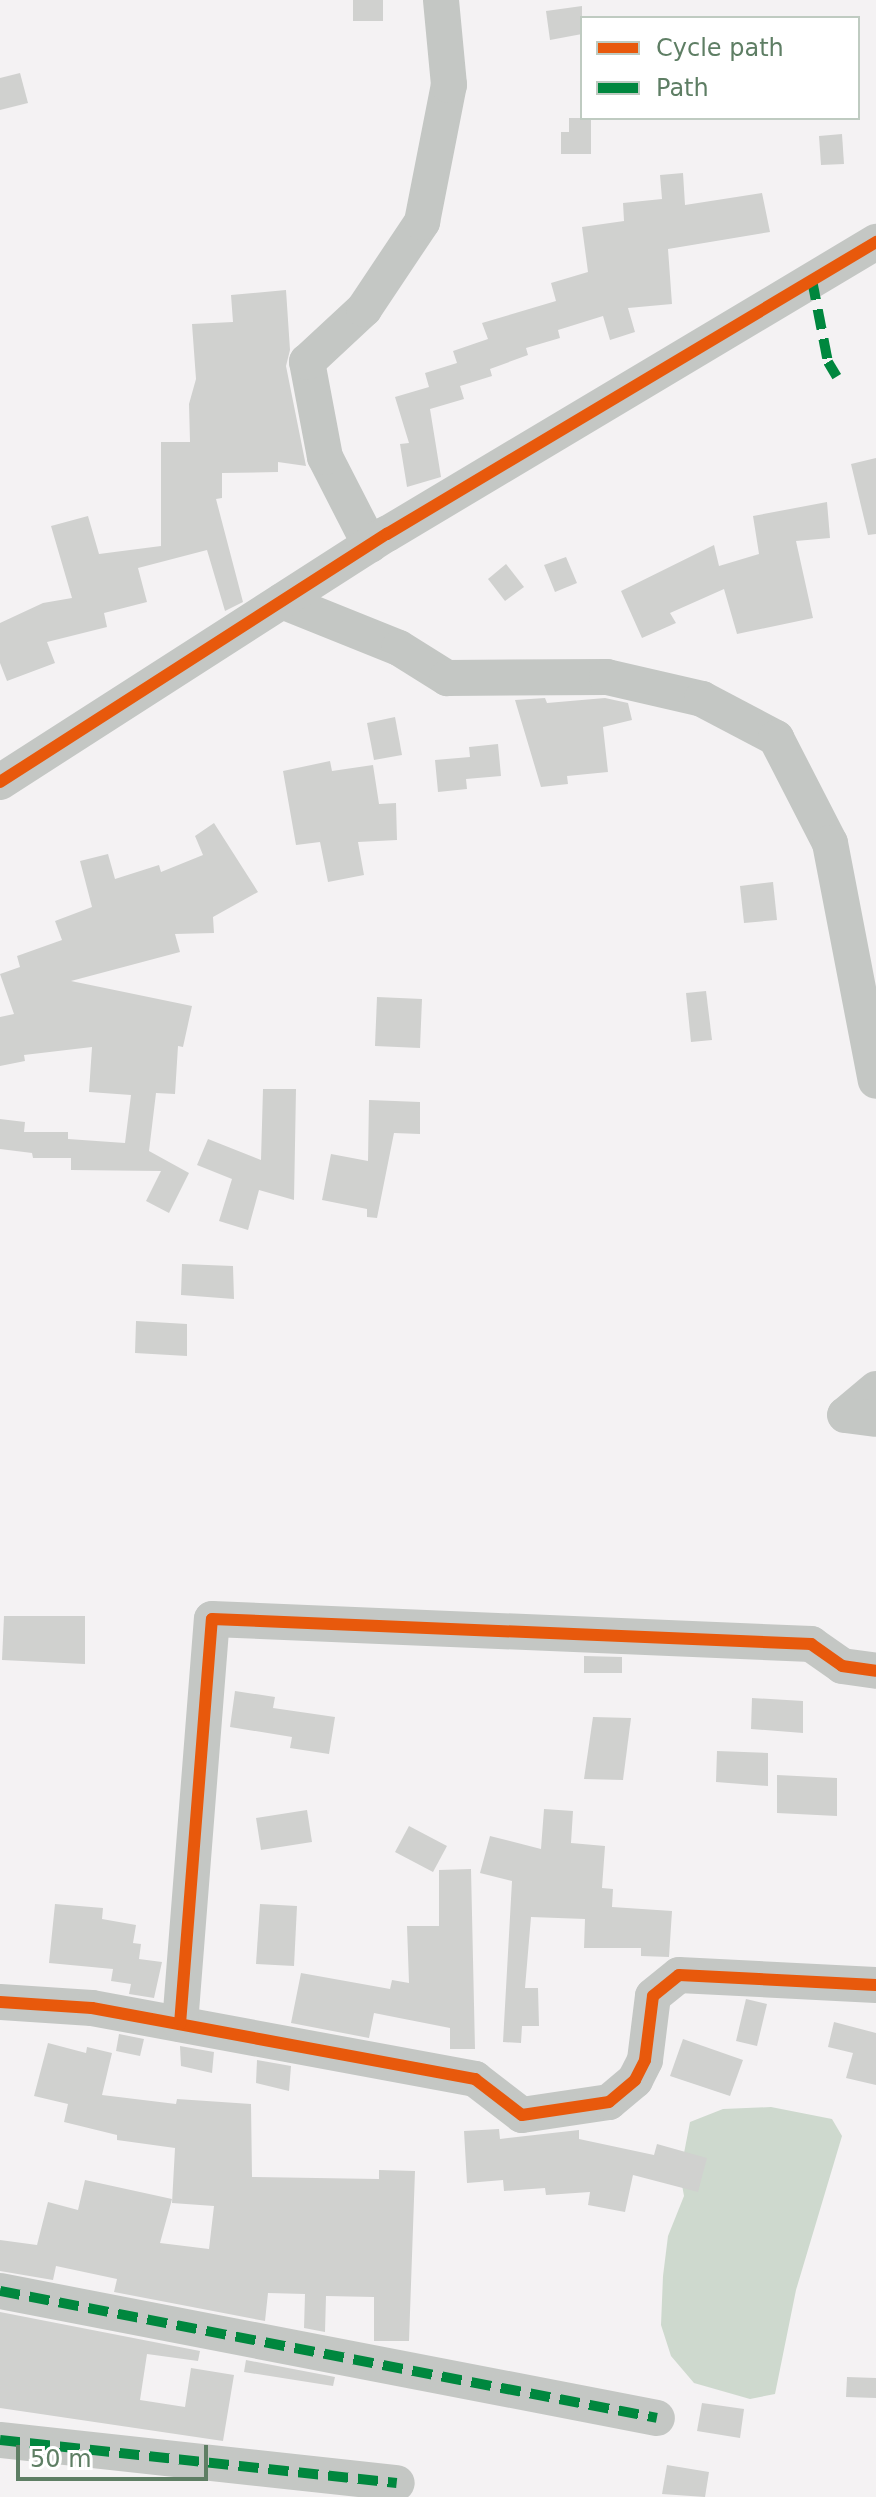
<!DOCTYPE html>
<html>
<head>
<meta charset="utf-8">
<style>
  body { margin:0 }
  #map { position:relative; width:876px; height:2497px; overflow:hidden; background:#f4f2f3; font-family:"DejaVu Sans",sans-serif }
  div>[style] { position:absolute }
  .water>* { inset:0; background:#ced9ce }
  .building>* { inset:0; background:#d0d1cf }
  .minor>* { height:36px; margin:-18px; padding:0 18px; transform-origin:18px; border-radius:18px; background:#c4c7c4 }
  .quiet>* { height:10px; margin-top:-5px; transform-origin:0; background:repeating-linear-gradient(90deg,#00873e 0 20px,transparent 0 30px) }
  .cycleway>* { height:12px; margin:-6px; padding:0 6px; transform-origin:6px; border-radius:6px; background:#e8590c }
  span { translate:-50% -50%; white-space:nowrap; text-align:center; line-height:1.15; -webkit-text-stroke:8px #fff; paint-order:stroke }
  .legend { position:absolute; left:580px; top:16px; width:280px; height:104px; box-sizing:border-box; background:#fff; border:2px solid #bfcbc1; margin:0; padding:10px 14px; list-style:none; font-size:24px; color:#5e7e64 }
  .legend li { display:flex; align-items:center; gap:16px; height:40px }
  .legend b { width:40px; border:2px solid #bfcbc1 }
  .scale { position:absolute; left:16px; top:2445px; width:192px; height:36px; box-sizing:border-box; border:4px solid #5e7e64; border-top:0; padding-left:10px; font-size:24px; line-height:28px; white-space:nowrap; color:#5e7e64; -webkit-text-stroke:6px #fff; paint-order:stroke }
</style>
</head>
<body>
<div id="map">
  <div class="water">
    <div style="clip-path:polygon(771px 2107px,832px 2119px,842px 2136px,796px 2290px,775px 2394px,750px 2399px,694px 2383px,671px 2356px,661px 2325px,663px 2276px,668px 2236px,684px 2196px,680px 2174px,690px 2122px,723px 2109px)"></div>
  </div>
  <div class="building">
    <div style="clip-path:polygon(353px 0,383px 0,383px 21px,353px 21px)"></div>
    <div style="clip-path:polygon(582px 6px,582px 34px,550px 40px,546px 11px)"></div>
    <div style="clip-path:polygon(20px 73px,28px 103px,0 110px,0 78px)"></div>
    <div style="clip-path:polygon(569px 118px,591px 118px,591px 154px,561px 154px,561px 132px,569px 132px)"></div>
    <div style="clip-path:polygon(842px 134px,844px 164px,821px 165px,819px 136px)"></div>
    <div style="clip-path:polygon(683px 173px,685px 205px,762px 193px,770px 232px,668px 249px,672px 304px,628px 308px,635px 332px,610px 340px,603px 316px,558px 330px,560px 338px,526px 348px,528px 355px,490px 369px,492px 376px,460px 386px,464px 399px,430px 409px,441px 477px,407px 487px,400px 444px,409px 443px,395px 397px,429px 387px,425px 373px,457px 363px,453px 351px,488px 339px,482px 323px,556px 301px,551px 283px,588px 272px,582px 227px,624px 221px,623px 203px,662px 199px,660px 175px)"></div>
    <div style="clip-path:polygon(286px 290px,290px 350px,286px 366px,306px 466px,278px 462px,278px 472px,222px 473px,222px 498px,216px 499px,243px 602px,225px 611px,207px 550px,138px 568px,147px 602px,104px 613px,107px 627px,47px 642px,55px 663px,7px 681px,0 663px,0 623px,43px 603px,72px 598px,51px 526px,88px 516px,99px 554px,161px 546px,161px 442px,190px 442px,189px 404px,196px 379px,192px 324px,233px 322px,231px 295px)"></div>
    <div style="clip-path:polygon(876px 458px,876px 534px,868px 535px,851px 464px)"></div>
    <div style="clip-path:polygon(827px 502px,830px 538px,796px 541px,813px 618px,737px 634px,724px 589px,670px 613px,676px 623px,642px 638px,621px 591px,714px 545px,719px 566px,759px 554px,753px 516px)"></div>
    <div style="clip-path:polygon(566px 557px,577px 583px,555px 592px,544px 565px)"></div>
    <div style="clip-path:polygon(506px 564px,524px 587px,505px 601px,488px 579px)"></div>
    <div style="clip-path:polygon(545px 698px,547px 703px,605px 698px,628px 703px,632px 720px,603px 727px,608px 772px,567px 776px,568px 784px,541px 787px,515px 700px)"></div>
    <div style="clip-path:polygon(395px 717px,402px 755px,374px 760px,367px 723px)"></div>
    <div style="clip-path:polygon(498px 744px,501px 776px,466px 779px,467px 789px,438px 792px,435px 760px,470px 757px,469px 747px)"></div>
    <div style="clip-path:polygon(330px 761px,332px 771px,373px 765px,379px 804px,396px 803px,397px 840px,358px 842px,364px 875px,328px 882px,320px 842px,296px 845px,283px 771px)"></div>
    <div style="clip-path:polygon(214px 823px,258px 892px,213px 917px,214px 933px,175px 934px,180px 952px,71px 981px,192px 1006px,183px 1047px,178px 1046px,175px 1094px,156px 1093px,149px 1151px,189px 1173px,169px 1213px,146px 1201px,161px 1171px,71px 1170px,71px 1158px,33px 1158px,32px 1153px,0 1149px,0 1119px,25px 1122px,24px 1132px,68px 1132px,68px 1139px,125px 1143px,131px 1095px,89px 1092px,92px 1047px,24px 1055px,25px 1061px,0 1066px,0 1017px,14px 1014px,0 974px,20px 967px,17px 956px,62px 940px,55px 921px,92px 907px,80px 861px,108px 854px,115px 879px,159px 865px,161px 872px,203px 855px,195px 836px)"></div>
    <div style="clip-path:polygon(773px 882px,777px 920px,744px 923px,740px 886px)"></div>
    <div style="clip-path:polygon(706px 991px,712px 1040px,691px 1042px,686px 993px)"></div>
    <div style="clip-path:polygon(377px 997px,422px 999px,420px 1048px,375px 1046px)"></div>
    <div style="clip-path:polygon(263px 1089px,296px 1089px,294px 1200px,259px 1190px,248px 1230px,219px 1221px,232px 1179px,197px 1165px,208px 1139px,261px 1160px)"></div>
    <div style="clip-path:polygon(369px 1100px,420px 1102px,420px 1134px,394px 1133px,377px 1218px,367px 1217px,367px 1209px,322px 1200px,331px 1154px,368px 1161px)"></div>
    <div style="clip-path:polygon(182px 1264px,233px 1266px,234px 1299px,181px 1295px)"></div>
    <div style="clip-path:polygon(136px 1321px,187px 1324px,187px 1356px,135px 1353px)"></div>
    <div style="clip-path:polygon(4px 1616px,85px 1616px,85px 1664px,2px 1660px)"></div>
    <div style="clip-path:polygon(584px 1656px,622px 1657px,622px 1673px,584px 1673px)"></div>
    <div style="clip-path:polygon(235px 1691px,275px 1697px,273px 1708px,335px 1717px,329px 1754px,290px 1748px,292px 1737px,230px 1727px)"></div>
    <div style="clip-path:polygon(752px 1698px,803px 1701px,803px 1733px,751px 1729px)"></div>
    <div style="clip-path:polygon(593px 1717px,631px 1718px,623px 1780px,584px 1779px)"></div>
    <div style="clip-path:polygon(717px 1751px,768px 1753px,768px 1786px,716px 1782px)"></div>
    <div style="clip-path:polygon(777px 1775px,837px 1778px,837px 1816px,777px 1813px)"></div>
    <div style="clip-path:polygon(544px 1809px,573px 1811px,571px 1843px,605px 1846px,602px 1888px,613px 1889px,612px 1907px,672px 1911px,669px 1957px,641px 1956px,641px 1948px,584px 1948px,585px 1919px,531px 1917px,525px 1988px,538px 1988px,539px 2026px,522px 2026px,521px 2043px,503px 2042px,512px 1881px,480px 1873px,490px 1836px,541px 1849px)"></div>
    <div style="clip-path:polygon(307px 1810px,312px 1842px,261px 1850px,256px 1818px)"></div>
    <div style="clip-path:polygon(409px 1826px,447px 1846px,433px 1872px,395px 1852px)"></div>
    <div style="clip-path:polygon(471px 1869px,475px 2049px,450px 2049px,450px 2028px,374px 2013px,369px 2038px,291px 2023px,301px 1973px,390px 1989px,392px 1980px,409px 1983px,407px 1926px,439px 1926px,439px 1870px)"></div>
    <div style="clip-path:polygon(55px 1904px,103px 1908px,102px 1919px,136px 1925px,133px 1943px,141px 1944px,139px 1959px,162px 1962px,154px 1998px,129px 1994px,131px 1984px,111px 1981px,113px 1969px,49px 1963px)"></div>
    <div style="clip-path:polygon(260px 1904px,297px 1906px,294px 1966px,256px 1964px)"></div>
    <div style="clip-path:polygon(746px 1999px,767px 2004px,757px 2046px,736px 2041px)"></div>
    <div style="clip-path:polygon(834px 2022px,876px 2033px,876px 2085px,846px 2078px,853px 2053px,828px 2047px)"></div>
    <div style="clip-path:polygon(119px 2034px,144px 2039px,140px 2056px,116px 2051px)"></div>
    <div style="clip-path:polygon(683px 2039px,743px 2060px,730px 2096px,670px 2076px)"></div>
    <div style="clip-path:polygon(48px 2043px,86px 2053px,87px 2047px,112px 2053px,102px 2095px,176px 2104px,177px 2099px,251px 2104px,252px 2177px,379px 2179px,379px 2170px,415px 2171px,409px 2341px,374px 2341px,374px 2297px,326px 2296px,325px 2332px,304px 2328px,305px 2294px,268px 2293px,265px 2321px,114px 2292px,117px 2279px,56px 2266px,53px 2280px,0 2271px,0 2240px,37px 2245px,48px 2202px,78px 2210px,85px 2180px,172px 2199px,160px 2243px,209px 2249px,214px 2206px,172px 2203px,175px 2148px,117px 2140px,117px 2135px,64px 2122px,68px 2104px,34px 2096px)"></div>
    <div style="clip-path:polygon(180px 2046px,214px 2052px,212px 2073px,181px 2066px)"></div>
    <div style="clip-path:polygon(257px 2060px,291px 2066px,289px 2091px,256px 2083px)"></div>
    <div style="clip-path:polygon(499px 2129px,500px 2139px,579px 2130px,579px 2139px,654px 2155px,657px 2144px,707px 2158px,698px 2192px,633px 2175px,625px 2212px,588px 2205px,590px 2192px,546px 2195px,545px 2188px,504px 2191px,503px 2180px,467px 2183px,464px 2131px)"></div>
    <div style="clip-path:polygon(0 2312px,200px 2351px,198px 2361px,147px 2354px,140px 2400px,185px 2407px,191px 2368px,234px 2375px,223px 2441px,0 2408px)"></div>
    <div style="clip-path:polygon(246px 2360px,335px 2377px,333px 2386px,244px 2372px)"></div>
    <div style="clip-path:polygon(847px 2377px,876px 2378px,876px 2398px,846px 2397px)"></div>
    <div style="clip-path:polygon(702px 2403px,744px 2409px,740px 2438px,697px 2431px)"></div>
    <div style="clip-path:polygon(667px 2465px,709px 2472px,705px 2497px,662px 2494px)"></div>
  </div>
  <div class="minor">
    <div style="left:370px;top:545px;width:99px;rotate:-117.1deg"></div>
    <div style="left:325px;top:457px;width:97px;rotate:-100.7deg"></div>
    <div style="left:307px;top:362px;width:78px;rotate:-42.9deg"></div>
    <div style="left:364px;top:309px;width:105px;rotate:-56.3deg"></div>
    <div style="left:422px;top:222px;width:140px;rotate:-78.9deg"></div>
    <div style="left:449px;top:85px;width:85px;rotate:-95.4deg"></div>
    <div style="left:282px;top:601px;width:126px;rotate:21.9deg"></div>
    <div style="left:399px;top:648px;width:57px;rotate:32deg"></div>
    <div style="left:447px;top:678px;width:160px;rotate:-0.4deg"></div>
    <div style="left:607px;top:677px;width:98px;rotate:13deg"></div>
    <div style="left:702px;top:699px;width:84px;rotate:27.8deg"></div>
    <div style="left:776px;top:738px;width:118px;rotate:62.8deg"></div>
    <div style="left:830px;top:843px;width:242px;rotate:79.1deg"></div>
    <div style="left:0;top:782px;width:460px;rotate:-32.7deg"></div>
    <div style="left:387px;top:534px;width:570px;rotate:-30.84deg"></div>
    <div style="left:876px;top:1389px;width:40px;rotate:140deg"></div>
    <div style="left:845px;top:1415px;width:31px;rotate:7deg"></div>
    <div style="left:0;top:2002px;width:92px;rotate:3.7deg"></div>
    <div style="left:92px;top:2008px;width:390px;rotate:10.5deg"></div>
    <div style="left:475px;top:2079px;width:59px;rotate:37.5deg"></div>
    <div style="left:522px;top:2115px;width:88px;rotate:-8.5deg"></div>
    <div style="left:609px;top:2102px;width:34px;rotate:-40deg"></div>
    <div style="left:635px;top:2080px;width:22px;rotate:-63deg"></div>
    <div style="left:645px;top:2060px;width:64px;rotate:-82.9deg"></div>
    <div style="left:653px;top:1996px;width:33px;rotate:-39deg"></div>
    <div style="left:679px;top:1975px;width:197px;rotate:2.9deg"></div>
    <div style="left:180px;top:2024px;width:406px;rotate:-85.5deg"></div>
    <div style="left:212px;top:1619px;width:600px;rotate:2.39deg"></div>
    <div style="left:811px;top:1644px;width:38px;rotate:35deg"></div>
    <div style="left:842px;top:1666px;width:34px;rotate:8deg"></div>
    <div style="left:0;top:2291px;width:669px;rotate:10.94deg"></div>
    <div style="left:0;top:2440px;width:399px;rotate:6.2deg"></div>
  </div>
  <div class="quiet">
    <div style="left:812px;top:280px;width:84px;rotate:79deg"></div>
    <div style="left:828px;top:362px;width:17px;rotate:59deg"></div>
    <div style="left:0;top:2291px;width:669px;rotate:10.94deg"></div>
    <div style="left:0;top:2440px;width:399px;rotate:6.2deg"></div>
  </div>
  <div class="cycleway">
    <div style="left:0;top:782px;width:460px;rotate:-32.7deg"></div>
    <div style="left:387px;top:534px;width:570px;rotate:-30.84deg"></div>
    <div style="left:0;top:2002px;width:92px;rotate:3.7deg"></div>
    <div style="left:92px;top:2008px;width:390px;rotate:10.5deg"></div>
    <div style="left:475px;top:2079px;width:59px;rotate:37.5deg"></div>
    <div style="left:522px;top:2115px;width:88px;rotate:-8.5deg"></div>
    <div style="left:609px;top:2102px;width:34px;rotate:-40deg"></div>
    <div style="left:635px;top:2080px;width:22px;rotate:-63deg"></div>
    <div style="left:645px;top:2060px;width:64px;rotate:-82.9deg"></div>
    <div style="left:653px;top:1996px;width:33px;rotate:-39deg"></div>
    <div style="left:679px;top:1975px;width:197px;rotate:2.9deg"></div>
    <div style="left:180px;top:2024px;width:406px;rotate:-85.5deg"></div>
    <div style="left:212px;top:1619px;width:600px;rotate:2.39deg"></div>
    <div style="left:811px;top:1644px;width:38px;rotate:35deg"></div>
    <div style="left:842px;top:1666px;width:34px;rotate:8deg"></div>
  </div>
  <ul class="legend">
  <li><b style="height:10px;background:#e8590c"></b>Cycle path</li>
  <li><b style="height:10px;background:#00873e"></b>Path</li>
  </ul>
  <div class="scale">50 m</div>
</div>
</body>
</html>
